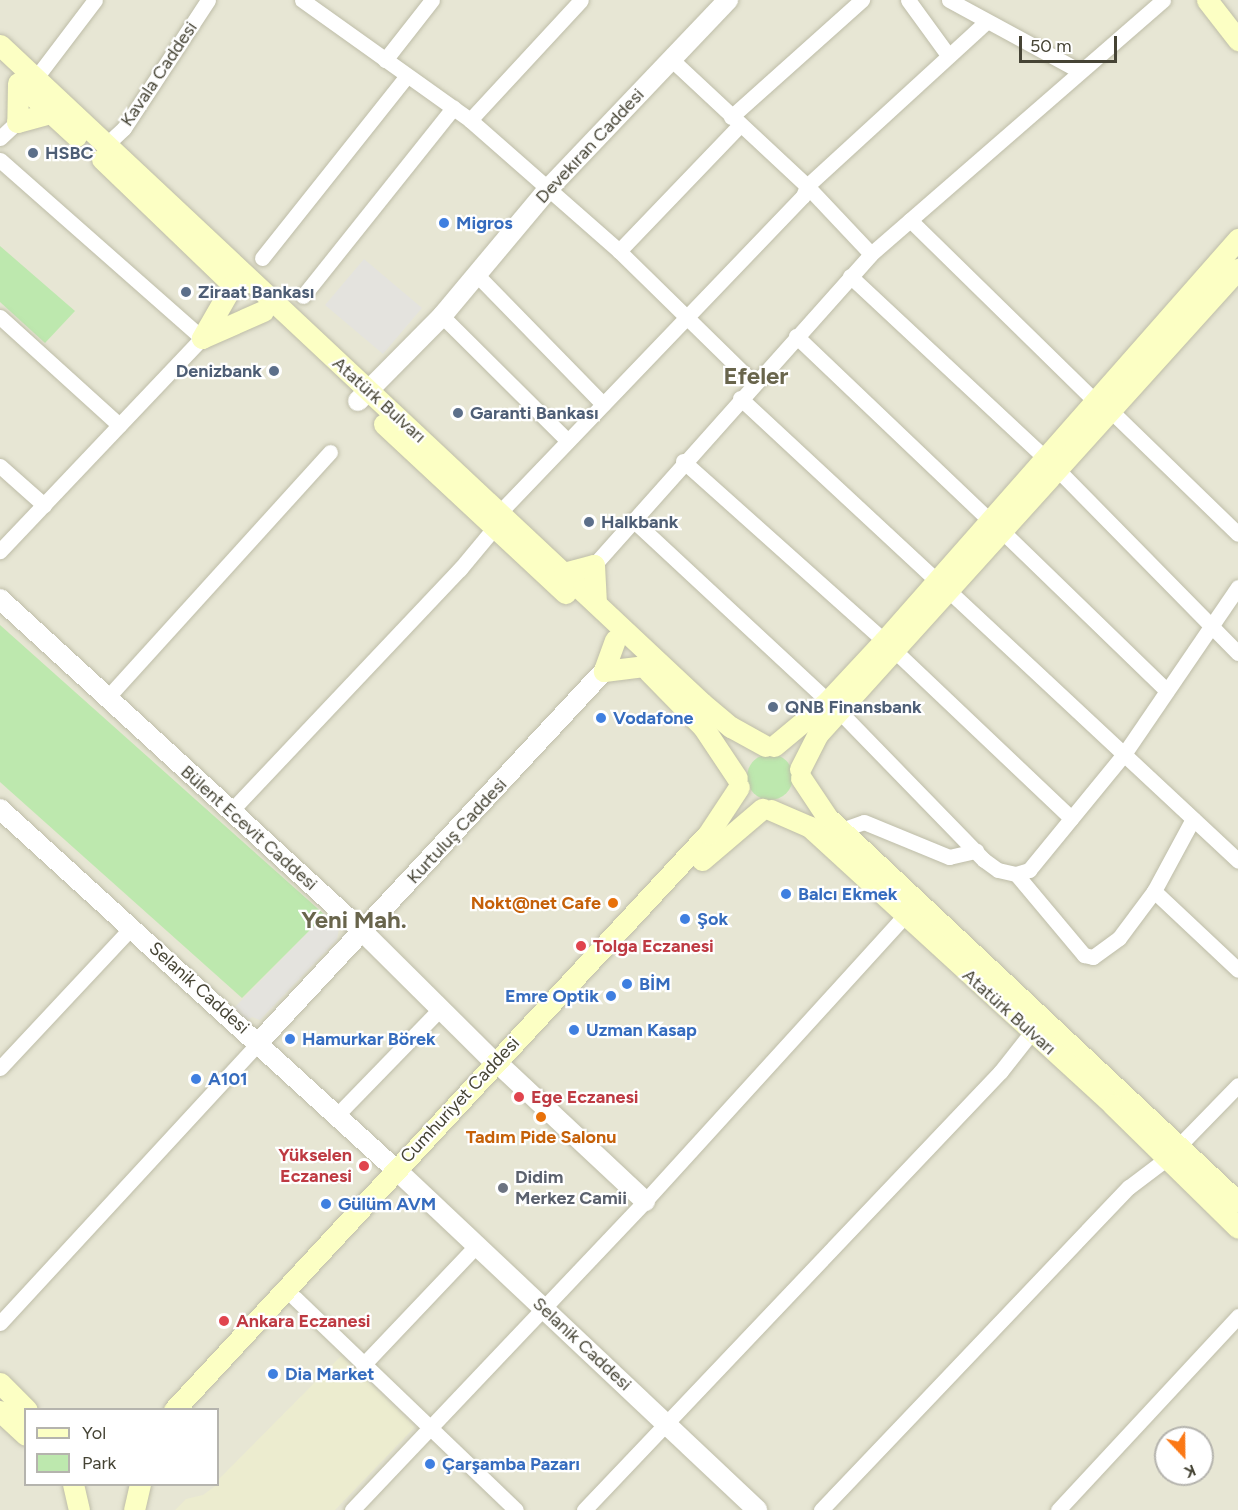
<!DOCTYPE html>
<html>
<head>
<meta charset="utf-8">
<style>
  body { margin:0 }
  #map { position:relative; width:1238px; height:1510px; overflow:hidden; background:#f3f3e6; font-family:Figtree,sans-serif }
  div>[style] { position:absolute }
  .residential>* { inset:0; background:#e7e6d4 }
  .education>* { inset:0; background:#ececcf }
  .green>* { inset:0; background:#bde8ae }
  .round { border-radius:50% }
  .parking>* { inset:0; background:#e4e3de }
  .roads { filter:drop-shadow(0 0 2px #bebda8) drop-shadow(0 0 2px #bebda8) }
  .minor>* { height:15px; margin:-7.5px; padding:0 7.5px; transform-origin:7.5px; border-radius:7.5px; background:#fff }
  .tertiary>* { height:20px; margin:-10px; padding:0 10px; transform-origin:10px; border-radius:10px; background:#fff }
  .secondary>* { height:21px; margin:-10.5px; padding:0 10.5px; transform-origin:10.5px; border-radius:10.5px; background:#fcffc4 }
  .dots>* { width:16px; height:16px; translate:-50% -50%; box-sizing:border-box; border:3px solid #fff; border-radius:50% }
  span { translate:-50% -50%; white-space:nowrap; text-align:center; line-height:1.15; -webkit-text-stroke:4.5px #fff; paint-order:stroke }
  .street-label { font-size:18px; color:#464435 }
  .service-label { font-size:18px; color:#4e5e75; font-weight:700 }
  .left { translate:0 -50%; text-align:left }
  .right { translate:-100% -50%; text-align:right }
  .shop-label { font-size:18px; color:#366cbe; font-weight:700 }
  .food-label { font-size:18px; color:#c56008; font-weight:700 }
  .health-label { font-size:18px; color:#be3a42; font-weight:700 }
  .worship-label { font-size:18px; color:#5b616d; font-weight:700 }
  .district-label { font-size:24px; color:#69654c; font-weight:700 }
  .legend { position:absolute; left:24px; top:1408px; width:195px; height:78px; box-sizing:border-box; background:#fff; border:2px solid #b5b4ae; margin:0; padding:8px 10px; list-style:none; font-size:18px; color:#464435 }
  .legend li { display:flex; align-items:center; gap:12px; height:30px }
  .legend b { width:30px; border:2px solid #b5b4ae }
  .north { position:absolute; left:1154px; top:1426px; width:60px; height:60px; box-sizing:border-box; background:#fff; border:2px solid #b5b4ae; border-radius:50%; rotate:158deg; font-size:16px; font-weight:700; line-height:24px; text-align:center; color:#464435 }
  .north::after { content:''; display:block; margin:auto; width:21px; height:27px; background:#fb7815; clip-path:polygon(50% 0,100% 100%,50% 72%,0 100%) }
  .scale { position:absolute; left:1019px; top:36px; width:98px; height:27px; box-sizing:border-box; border:3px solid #464435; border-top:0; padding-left:8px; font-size:18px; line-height:21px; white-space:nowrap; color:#464435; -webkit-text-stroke:4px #fff; paint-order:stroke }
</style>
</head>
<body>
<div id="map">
  <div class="residential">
    <div style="clip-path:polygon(evenodd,0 0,1238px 0,1238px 1510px,0 1510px,0 0,26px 1410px,218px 1410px,218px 1484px,26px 1484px,26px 1410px,0 0,1166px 1438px,1202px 1438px,1202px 1474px,1166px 1474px,1166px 1438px)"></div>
  </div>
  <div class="education">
    <div style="clip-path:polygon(341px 1356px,415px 1427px,335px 1510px,175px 1510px,186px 1499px,203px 1495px,218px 1484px,218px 1480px)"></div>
  </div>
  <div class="green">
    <div style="clip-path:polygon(0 246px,75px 311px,45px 343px,0 302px)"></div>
    <div style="clip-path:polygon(0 625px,325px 915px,242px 998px,0 782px)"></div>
    <div class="round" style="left:747px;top:754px;width:46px;height:46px"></div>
  </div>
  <div class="parking">
    <div style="clip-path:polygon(364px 259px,422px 308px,383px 354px,325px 305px)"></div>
    <div style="clip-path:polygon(325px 915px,339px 928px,337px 940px,260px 1020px,252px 1017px,246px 1022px,233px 1009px)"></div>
  </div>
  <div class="roads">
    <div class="minor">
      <div style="left:302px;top:0;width:206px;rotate:35.5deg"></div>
      <div style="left:470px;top:120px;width:198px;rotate:41.3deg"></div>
      <div style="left:619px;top:251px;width:189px;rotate:44.4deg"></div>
      <div style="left:908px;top:0;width:68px;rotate:54deg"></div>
      <div style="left:949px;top:0;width:149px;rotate:28.5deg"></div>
      <div style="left:385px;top:60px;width:76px;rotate:-51.9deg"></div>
      <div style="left:672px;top:60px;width:185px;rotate:43deg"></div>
      <div style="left:807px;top:186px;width:93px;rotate:46.7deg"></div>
      <div style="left:35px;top:79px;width:99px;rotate:-52.8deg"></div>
      <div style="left:731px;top:117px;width:176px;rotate:-41.8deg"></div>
      <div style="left:470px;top:120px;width:163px;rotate:-47.2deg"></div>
      <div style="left:0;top:138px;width:23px;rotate:-43deg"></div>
      <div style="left:107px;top:144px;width:23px;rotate:-43deg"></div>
      <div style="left:124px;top:128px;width:153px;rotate:-56.7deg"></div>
      <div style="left:0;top:160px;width:269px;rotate:41.4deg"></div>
      <div style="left:202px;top:338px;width:294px;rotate:133.5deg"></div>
      <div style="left:910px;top:220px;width:259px;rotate:44.4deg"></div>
      <div style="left:619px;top:251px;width:175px;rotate:-46.2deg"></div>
      <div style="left:262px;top:258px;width:233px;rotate:-51.5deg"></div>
      <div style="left:476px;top:274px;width:182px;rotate:45.7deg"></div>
      <div style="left:850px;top:276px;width:265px;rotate:43deg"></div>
      <div style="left:303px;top:296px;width:241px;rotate:-51.4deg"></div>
      <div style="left:442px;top:316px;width:177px;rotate:44.8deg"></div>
      <div style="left:0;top:317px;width:161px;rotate:42.2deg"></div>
      <div style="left:796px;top:336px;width:268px;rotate:43.6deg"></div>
      <div style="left:740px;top:398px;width:269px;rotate:42.9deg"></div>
      <div style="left:1110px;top:410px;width:178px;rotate:44.1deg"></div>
      <div style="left:683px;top:461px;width:270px;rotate:41.8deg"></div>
      <div style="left:0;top:466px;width:59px;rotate:41.6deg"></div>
      <div style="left:1057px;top:469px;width:258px;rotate:45.5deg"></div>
      <div style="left:499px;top:513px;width:439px;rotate:-46.2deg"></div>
      <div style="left:803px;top:196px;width:11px;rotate:-68deg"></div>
      <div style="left:807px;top:186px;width:241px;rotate:-42.5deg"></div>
      <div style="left:633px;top:520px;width:266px;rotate:42.9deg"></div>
      <div style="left:1003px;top:532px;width:228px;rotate:44.1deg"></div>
      <div style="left:594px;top:565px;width:416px;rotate:-48.3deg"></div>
      <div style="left:871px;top:254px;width:387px;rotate:-41deg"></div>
      <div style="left:950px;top:592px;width:394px;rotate:43deg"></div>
      <div style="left:895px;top:651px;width:243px;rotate:43.5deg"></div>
      <div style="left:107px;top:698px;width:332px;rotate:-47.8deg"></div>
      <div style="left:840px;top:712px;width:206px;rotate:45.8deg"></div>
      <div style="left:984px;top:860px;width:17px;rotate:36deg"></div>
      <div style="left:998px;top:870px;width:18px;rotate:13deg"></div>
      <div style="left:1016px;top:874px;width:14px;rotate:-17deg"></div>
      <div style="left:1029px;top:870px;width:150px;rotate:-50.7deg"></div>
      <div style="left:1124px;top:754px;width:202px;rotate:-55.7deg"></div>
      <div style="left:230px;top:812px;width:335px;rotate:-46.6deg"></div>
      <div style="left:460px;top:569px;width:53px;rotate:-50.3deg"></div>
      <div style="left:841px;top:830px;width:24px;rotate:-19deg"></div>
      <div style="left:864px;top:822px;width:92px;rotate:22.4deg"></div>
      <div style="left:949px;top:857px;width:28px;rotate:-13deg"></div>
      <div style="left:1016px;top:874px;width:106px;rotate:50deg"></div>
      <div style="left:1084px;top:955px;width:9px;rotate:13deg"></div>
      <div style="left:1093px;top:957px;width:32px;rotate:-36deg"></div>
      <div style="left:1119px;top:938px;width:59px;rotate:-53.3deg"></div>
      <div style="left:1154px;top:891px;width:82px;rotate:-61.6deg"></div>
      <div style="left:1154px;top:891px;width:115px;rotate:43.2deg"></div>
      <div style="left:0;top:1068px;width:193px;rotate:-46.9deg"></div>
      <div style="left:337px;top:1115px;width:149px;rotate:-45.8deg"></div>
      <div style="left:295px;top:1298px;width:306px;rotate:43.8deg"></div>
      <div style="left:0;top:1323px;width:382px;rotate:-47.3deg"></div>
      <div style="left:363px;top:1365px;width:166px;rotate:-46.5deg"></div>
      <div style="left:352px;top:1510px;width:426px;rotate:-46.5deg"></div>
      <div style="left:645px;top:1201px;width:395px;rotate:-47.7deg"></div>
      <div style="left:584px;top:1510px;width:605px;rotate:-46.47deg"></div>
      <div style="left:1001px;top:1071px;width:48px;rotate:-51.7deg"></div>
      <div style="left:821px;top:1510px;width:446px;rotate:-46.4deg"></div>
      <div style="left:1129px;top:1187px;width:46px;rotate:-37.1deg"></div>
      <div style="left:1166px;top:1159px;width:103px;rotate:-45.8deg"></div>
      <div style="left:1058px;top:1510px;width:265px;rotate:-47.1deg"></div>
    </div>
    <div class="tertiary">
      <div style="left:358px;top:401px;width:120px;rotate:-45.3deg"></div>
      <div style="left:442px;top:316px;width:167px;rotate:-50.1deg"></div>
      <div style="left:549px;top:188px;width:260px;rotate:-46.4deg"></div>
      <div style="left:0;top:599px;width:493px;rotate:42.5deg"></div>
      <div style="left:363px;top:932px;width:185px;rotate:44.8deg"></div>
      <div style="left:0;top:809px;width:536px;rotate:42.35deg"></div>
      <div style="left:259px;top:1042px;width:507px;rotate:-47.08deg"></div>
      <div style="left:505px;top:1070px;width:192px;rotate:43.1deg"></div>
      <div style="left:405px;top:1178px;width:484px;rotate:43.3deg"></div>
    </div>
    <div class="secondary">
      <div style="left:1207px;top:0;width:51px;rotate:52.2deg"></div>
      <div style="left:0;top:45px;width:962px;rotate:43.15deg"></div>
      <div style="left:702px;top:703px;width:38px;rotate:40deg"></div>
      <div style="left:731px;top:727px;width:39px;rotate:29deg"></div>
      <div style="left:18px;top:83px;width:39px;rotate:91deg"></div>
      <div style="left:17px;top:122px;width:34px;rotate:-15deg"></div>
      <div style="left:24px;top:88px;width:71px;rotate:42.7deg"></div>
      <div style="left:102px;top:159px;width:182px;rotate:43.9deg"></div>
      <div style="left:202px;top:338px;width:62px;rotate:-60.1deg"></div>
      <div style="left:233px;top:284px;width:14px;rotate:-8deg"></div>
      <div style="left:202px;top:338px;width:67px;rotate:-23.9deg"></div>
      <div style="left:384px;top:424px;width:248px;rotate:43deg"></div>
      <div style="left:564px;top:573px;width:31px;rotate:-15deg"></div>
      <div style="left:594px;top:565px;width:38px;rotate:87deg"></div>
      <div style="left:615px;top:640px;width:33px;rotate:110deg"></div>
      <div style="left:604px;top:671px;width:38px;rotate:-7deg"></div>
      <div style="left:649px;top:672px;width:77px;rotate:45.5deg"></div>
      <div style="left:703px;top:727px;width:61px;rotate:56.3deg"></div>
      <div style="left:774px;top:746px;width:70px;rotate:-39.8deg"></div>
      <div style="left:828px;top:701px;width:82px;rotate:-47deg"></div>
      <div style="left:884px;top:641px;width:536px;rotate:-48.63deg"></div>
      <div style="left:800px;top:769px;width:39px;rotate:-63deg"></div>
      <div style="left:818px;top:734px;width:627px;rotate:-47.91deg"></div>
      <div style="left:801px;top:778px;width:47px;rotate:56.3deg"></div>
      <div style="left:827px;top:817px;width:563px;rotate:43.13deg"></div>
      <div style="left:771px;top:810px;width:43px;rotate:23.6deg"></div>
      <div style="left:810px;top:827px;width:411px;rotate:42.5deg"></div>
      <div style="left:1113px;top:1105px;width:175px;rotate:44.5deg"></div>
      <div style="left:702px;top:860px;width:79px;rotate:-40.4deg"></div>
      <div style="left:0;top:1383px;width:38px;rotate:45deg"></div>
      <div style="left:174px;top:1410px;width:785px;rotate:-47.17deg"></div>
      <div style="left:708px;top:834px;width:56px;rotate:-56.6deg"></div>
      <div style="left:0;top:1411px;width:35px;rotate:43deg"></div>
      <div style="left:73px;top:1484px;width:27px;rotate:77deg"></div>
      <div style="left:134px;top:1510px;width:27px;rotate:-77deg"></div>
    </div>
  </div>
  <div class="dots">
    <div style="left:33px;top:153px;background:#5c6f8a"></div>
    <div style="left:444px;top:223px;background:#3f7fe0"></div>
    <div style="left:186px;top:292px;background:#5c6f8a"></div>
    <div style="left:274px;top:371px;background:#5c6f8a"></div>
    <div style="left:458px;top:413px;background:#5c6f8a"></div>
    <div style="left:589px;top:522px;background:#5c6f8a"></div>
    <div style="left:773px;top:707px;background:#5c6f8a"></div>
    <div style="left:601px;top:718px;background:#3f7fe0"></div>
    <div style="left:786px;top:894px;background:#3f7fe0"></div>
    <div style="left:613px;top:903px;background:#e8710a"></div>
    <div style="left:685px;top:919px;background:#3f7fe0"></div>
    <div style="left:581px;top:946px;background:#e0444e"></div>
    <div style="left:627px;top:984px;background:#3f7fe0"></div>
    <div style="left:611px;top:996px;background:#3f7fe0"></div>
    <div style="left:574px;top:1030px;background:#3f7fe0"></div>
    <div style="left:290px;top:1039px;background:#3f7fe0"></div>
    <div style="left:196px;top:1079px;background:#3f7fe0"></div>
    <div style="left:519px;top:1097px;background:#e0444e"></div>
    <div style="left:541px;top:1117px;background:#e8710a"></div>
    <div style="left:364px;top:1166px;background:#e0444e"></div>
    <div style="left:503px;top:1188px;background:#6b7280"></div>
    <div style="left:326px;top:1204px;background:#3f7fe0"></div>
    <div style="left:224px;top:1321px;background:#e0444e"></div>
    <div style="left:273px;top:1374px;background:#3f7fe0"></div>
    <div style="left:430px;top:1464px;background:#3f7fe0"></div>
  </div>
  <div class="street-label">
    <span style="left:159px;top:74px;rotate:-56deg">Kavala Caddesi</span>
    <span style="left:590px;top:146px;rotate:-47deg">Devekıran Caddesi</span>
    <span style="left:379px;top:400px;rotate:42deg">Atatürk Bulvarı</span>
    <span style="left:249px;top:828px;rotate:42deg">Bülent Ecevit Caddesi</span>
    <span style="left:457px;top:831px;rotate:-47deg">Kurtuluş Caddesi</span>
    <span style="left:199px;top:988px;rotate:42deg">Selanik Caddesi</span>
    <span style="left:1009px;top:1012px;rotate:42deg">Atatürk Bulvarı</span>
    <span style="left:460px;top:1100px;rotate:-47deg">Cumhuriyet Caddesi</span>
    <span style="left:582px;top:1344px;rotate:43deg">Selanik Caddesi</span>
  </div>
  <div class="service-label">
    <span class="left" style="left:45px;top:153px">HSBC</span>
    <span class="left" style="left:198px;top:292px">Ziraat Bankası</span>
    <span class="right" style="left:262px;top:371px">Denizbank</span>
    <span class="left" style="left:470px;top:413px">Garanti Bankası</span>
    <span class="left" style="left:601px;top:522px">Halkbank</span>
    <span class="left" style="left:785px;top:707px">QNB Finansbank</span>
  </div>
  <div class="shop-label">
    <span class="left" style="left:456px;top:223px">Migros</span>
    <span class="left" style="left:613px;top:718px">Vodafone</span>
    <span class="left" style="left:798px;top:894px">Balcı Ekmek</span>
    <span class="left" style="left:697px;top:919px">Şok</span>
    <span class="left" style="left:639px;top:984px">BİM</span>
    <span class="right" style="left:599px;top:996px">Emre Optik</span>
    <span class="left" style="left:586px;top:1030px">Uzman Kasap</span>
    <span class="left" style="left:302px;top:1039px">Hamurkar Börek</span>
    <span class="left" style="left:208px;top:1079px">A101</span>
    <span class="left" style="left:338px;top:1204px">Gülüm AVM</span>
    <span class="left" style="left:285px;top:1374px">Dia Market</span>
    <span class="left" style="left:442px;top:1464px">Çarşamba Pazarı</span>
  </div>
  <div class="food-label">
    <span class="right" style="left:601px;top:903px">Nokt@net Cafe</span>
    <span style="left:541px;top:1137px">Tadım Pide Salonu</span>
  </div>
  <div class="health-label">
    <span class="left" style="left:593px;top:946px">Tolga Eczanesi</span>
    <span class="left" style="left:531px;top:1097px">Ege Eczanesi</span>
    <span class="right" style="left:352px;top:1166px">Yükselen<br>Eczanesi</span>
    <span class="left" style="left:236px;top:1321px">Ankara Eczanesi</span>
  </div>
  <div class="worship-label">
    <span class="left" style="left:515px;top:1188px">Didim<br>Merkez Camii</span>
  </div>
  <div class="district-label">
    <span style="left:756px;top:376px">Efeler</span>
    <span style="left:354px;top:920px">Yeni Mah.</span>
  </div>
  <ul class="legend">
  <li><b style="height:8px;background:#fcffc4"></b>Yol</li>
  <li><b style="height:16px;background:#bde8ae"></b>Park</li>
  </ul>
  <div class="north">K</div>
  <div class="scale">50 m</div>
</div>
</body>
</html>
